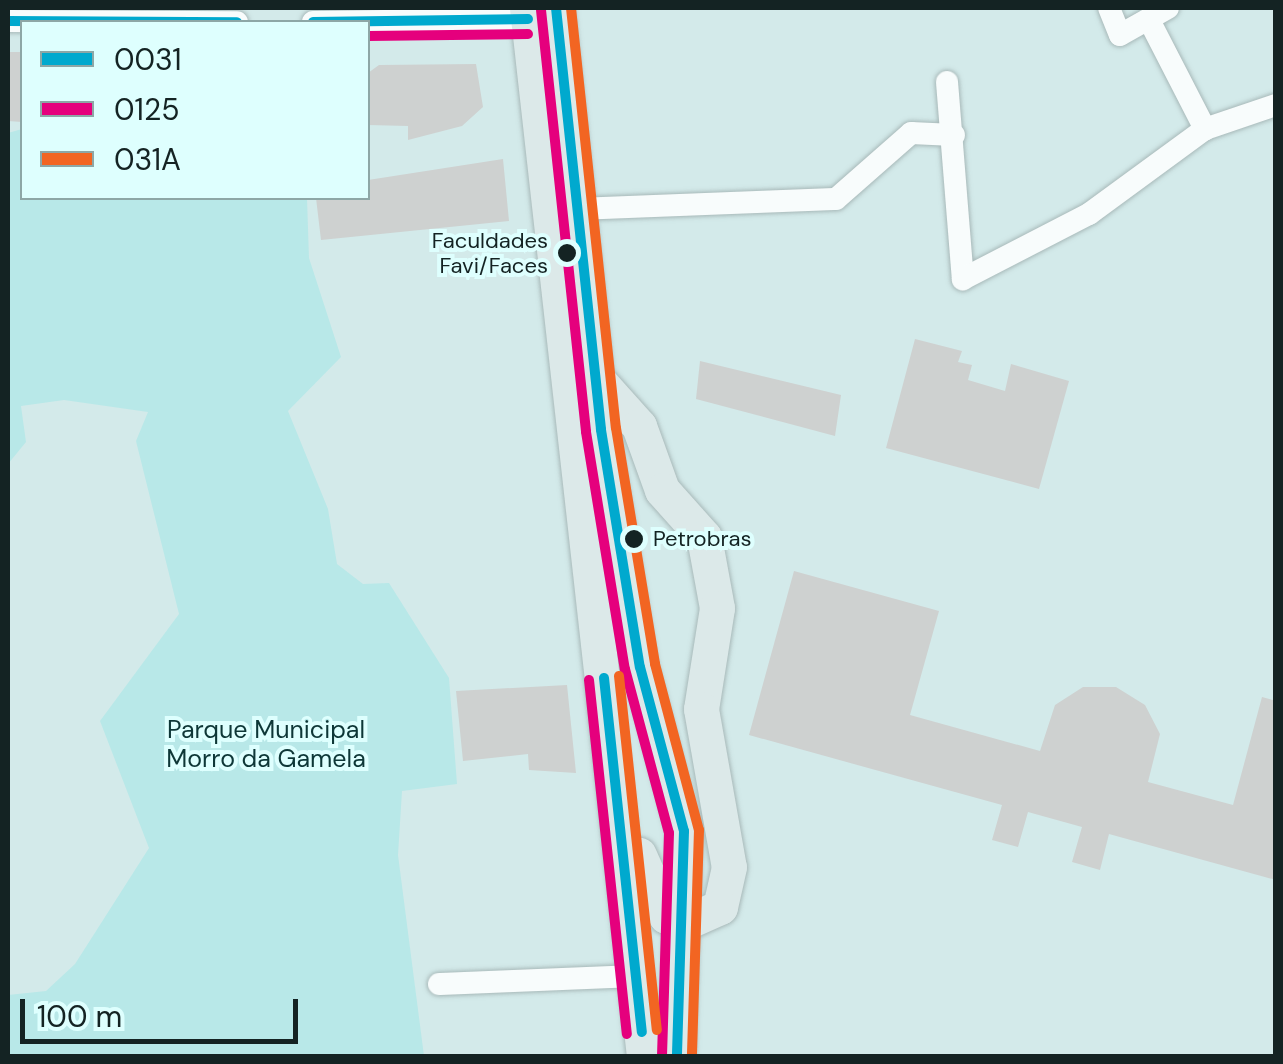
<!DOCTYPE html>
<html>
<head>
<meta charset="utf-8">
<style>
  body { margin:0 }
  #map { position:relative; width:1283px; height:1064px; overflow:hidden; background:#d3eaea; font-family:"DM Sans",sans-serif }
  div>[style] { position:absolute }
  .green>* { inset:0; background:#b8e8e8 }
  .building>* { inset:0; background:#ced1d0 }
  .roads { filter:drop-shadow(0 0 2px #a8b9b9) drop-shadow(0 0 2px #a8b9b9) }
  .minor>* { height:22px; margin:-11px; padding:0 11px; transform-origin:11px; border-radius:11px; background:#f8fcfc }
  .primary>* { height:35px; margin:-17.5px; padding:0 17.5px; transform-origin:17.5px; border-radius:17.5px; background:#dce9e9 }
  .bus-1>* { height:10px; margin:-5px; padding:0 5px; transform-origin:5px; border-radius:5px; background:#00a9ce }
  .bus-2>* { height:10px; margin:-5px; padding:0 5px; transform-origin:5px; border-radius:5px; background:#e5007d }
  .bus-3>* { height:10px; margin:-5px; padding:0 5px; transform-origin:5px; border-radius:5px; background:#f26522 }
  .dots>* { width:28px; height:28px; translate:-50% -50%; box-sizing:border-box; border:5px solid #defffe; border-radius:50% }
  span { translate:-50% -50%; white-space:nowrap; text-align:center; line-height:1.15; -webkit-text-stroke:8px #defffe; paint-order:stroke }
  .bus-label { font-size:22px; color:#142323 }
  .right { translate:-100% -50%; text-align:right }
  .left { translate:0 -50%; text-align:left }
  .park-label { font-size:25px; color:#0e3737 }
  .frame { position:absolute; inset:0; border:10px solid #142323; pointer-events:none }
  .legend { position:absolute; left:20px; top:20px; width:350px; height:180px; box-sizing:border-box; background:#defffe; border:2px solid #8da7a6; margin:0; padding:12px 18px; list-style:none; font-size:30px; color:#142323 }
  .legend li { display:flex; align-items:center; gap:20px; height:50px }
  .legend b { width:50px; border:2px solid #8da7a6 }
  .scale { position:absolute; left:20px; top:999px; width:278px; height:45px; box-sizing:border-box; border:5px solid #142323; border-top:0; padding-left:12px; font-size:30px; line-height:35px; white-space:nowrap; color:#142323; -webkit-text-stroke:8px #defffe; paint-order:stroke }
</style>
</head>
<body>
<div id="map">
  <div class="green">
    <div style="clip-path:polygon(22px 129px,22px 198px,307px 198px,309px 258px,341px 357px,288px 411px,328px 509px,337px 564px,363px 584px,389px 583px,449px 678px,457px 784px,402px 791px,398px 855px,424px 1056px,8px 1056px,8px 995px,46px 991px,75px 964px,149px 848px,100px 721px,179px 614px,136px 441px,148px 412px,64px 400px,21px 406px,26px 442px,8px 464px,8px 133px)"></div>
  </div>
  <div class="building">
    <div style="clip-path:polygon(8px 52px,22px 52px,22px 122px,8px 121px)"></div>
    <div style="clip-path:polygon(476px 64px,483px 107px,462px 126px,408px 140px,408px 126px,368px 125px,368px 73px,379px 65px)"></div>
    <div style="clip-path:polygon(503px 159px,509px 221px,321px 240px,316px 198px,368px 198px,368px 180px)"></div>
    <div style="clip-path:polygon(915px 339px,962px 351px,958px 362px,972px 365px,968px 380px,1005px 391px,1011px 364px,1069px 381px,1039px 489px,886px 448px)"></div>
    <div style="clip-path:polygon(700px 361px,841px 395px,835px 436px,696px 399px)"></div>
    <div style="clip-path:polygon(794px 571px,939px 611px,910px 715px,1040px 751px,1055px 705px,1083px 687px,1116px 687px,1145px 705px,1160px 734px,1148px 782px,1233px 805px,1262px 697px,1276px 701px,1276px 880px,1109px 834px,1100px 870px,1072px 862px,1082px 827px,1028px 812px,1018px 847px,992px 840px,1002px 805px,749px 735px)"></div>
    <div style="clip-path:polygon(567px 685px,576px 773px,529px 770px,528px 754px,463px 761px,456px 691px)"></div>
  </div>
  <div class="roads">
    <div class="minor">
      <div style="left:1109px;top:8px;width:29px;rotate:68deg"></div>
      <div style="left:1120px;top:35px;width:55px;rotate:-29.4deg"></div>
      <div style="left:1149px;top:20px;width:123px;rotate:62.8deg"></div>
      <div style="left:8px;top:21px;width:229px;rotate:0.3deg"></div>
      <div style="left:313px;top:22px;width:215px;rotate:-0.8deg"></div>
      <div style="left:947px;top:82px;width:198px;rotate:85.4deg"></div>
      <div style="left:963px;top:279px;width:142px;rotate:-27.3deg"></div>
      <div style="left:1089px;top:214px;width:144px;rotate:-36.2deg"></div>
      <div style="left:1205px;top:129px;width:75px;rotate:-18.7deg"></div>
      <div style="left:575px;top:209px;width:261px;rotate:-2.2deg"></div>
      <div style="left:836px;top:199px;width:100px;rotate:-41.3deg"></div>
      <div style="left:911px;top:133px;width:43px;rotate:2.7deg"></div>
      <div style="left:439px;top:984px;width:198px;rotate:-2.3deg"></div>
    </div>
    <div class="primary">
      <div style="left:527px;top:8px;width:1055px;rotate:83.63deg"></div>
      <div style="left:556px;top:8px;width:424px;rotate:83.9deg"></div>
      <div style="left:601px;top:430px;width:240px;rotate:80.7deg"></div>
      <div style="left:640px;top:667px;width:170px;rotate:75deg"></div>
      <div style="left:684px;top:831px;width:225px;rotate:91.8deg"></div>
      <div style="left:595px;top:377px;width:66px;rotate:48.1deg"></div>
      <div style="left:639px;top:426px;width:68px;rotate:70.2deg"></div>
      <div style="left:662px;top:490px;width:63px;rotate:48.2deg"></div>
      <div style="left:704px;top:537px;width:72px;rotate:79.6deg"></div>
      <div style="left:717px;top:608px;width:102px;rotate:99deg"></div>
      <div style="left:701px;top:709px;width:160px;rotate:80deg"></div>
      <div style="left:729px;top:867px;width:41px;rotate:102.7deg"></div>
      <div style="left:720px;top:907px;width:37px;rotate:156deg"></div>
      <div style="left:686px;top:922px;width:21px;rotate:-163deg"></div>
      <div style="left:666px;top:916px;width:67px;rotate:-113.9deg"></div>
    </div>
  </div>
  <div class="bus-1">
    <div style="left:556px;top:8px;width:424px;rotate:83.9deg"></div>
    <div style="left:601px;top:430px;width:240px;rotate:80.7deg"></div>
    <div style="left:640px;top:667px;width:170px;rotate:75deg"></div>
    <div style="left:684px;top:831px;width:225px;rotate:91.8deg"></div>
    <div style="left:8px;top:21px;width:229px;rotate:0.3deg"></div>
    <div style="left:313px;top:22px;width:215px;rotate:-0.8deg"></div>
    <div style="left:604px;top:678px;width:356px;rotate:83.9deg"></div>
  </div>
  <div class="bus-2">
    <div style="left:541px;top:10px;width:424px;rotate:83.9deg"></div>
    <div style="left:586px;top:432px;width:240px;rotate:80.7deg"></div>
    <div style="left:625px;top:669px;width:170px;rotate:75deg"></div>
    <div style="left:669px;top:833px;width:223px;rotate:91.8deg"></div>
    <div style="left:368px;top:36px;width:160px;rotate:-0.7deg"></div>
    <div style="left:589px;top:680px;width:356px;rotate:83.9deg"></div>
  </div>
  <div class="bus-3">
    <div style="left:571px;top:8px;width:422px;rotate:83.9deg"></div>
    <div style="left:616px;top:428px;width:239px;rotate:80.6deg"></div>
    <div style="left:655px;top:664px;width:172px;rotate:75.2deg"></div>
    <div style="left:699px;top:830px;width:226px;rotate:91.8deg"></div>
    <div style="left:619px;top:676px;width:356px;rotate:83.9deg"></div>
  </div>
  <div class="dots">
    <div style="left:567px;top:253px;background:#142323"></div>
    <div style="left:634px;top:539px;background:#142323"></div>
  </div>
  <div class="bus-label">
    <span class="right" style="left:548px;top:253px">Faculdades<br>Favi/Faces</span>
    <span class="left" style="left:653px;top:539px">Petrobras</span>
  </div>
  <div class="park-label">
    <span style="left:266px;top:745px">Parque Municipal<br>Morro da Gamela</span>
  </div>
  <div class="frame"></div>
  <ul class="legend">
  <li><b style="height:12px;background:#00a9ce"></b>0031</li>
  <li><b style="height:12px;background:#e5007d"></b>0125</li>
  <li><b style="height:12px;background:#f26522"></b>031A</li>
  </ul>
  <div class="scale">100 m</div>
</div>
</body>
</html>
